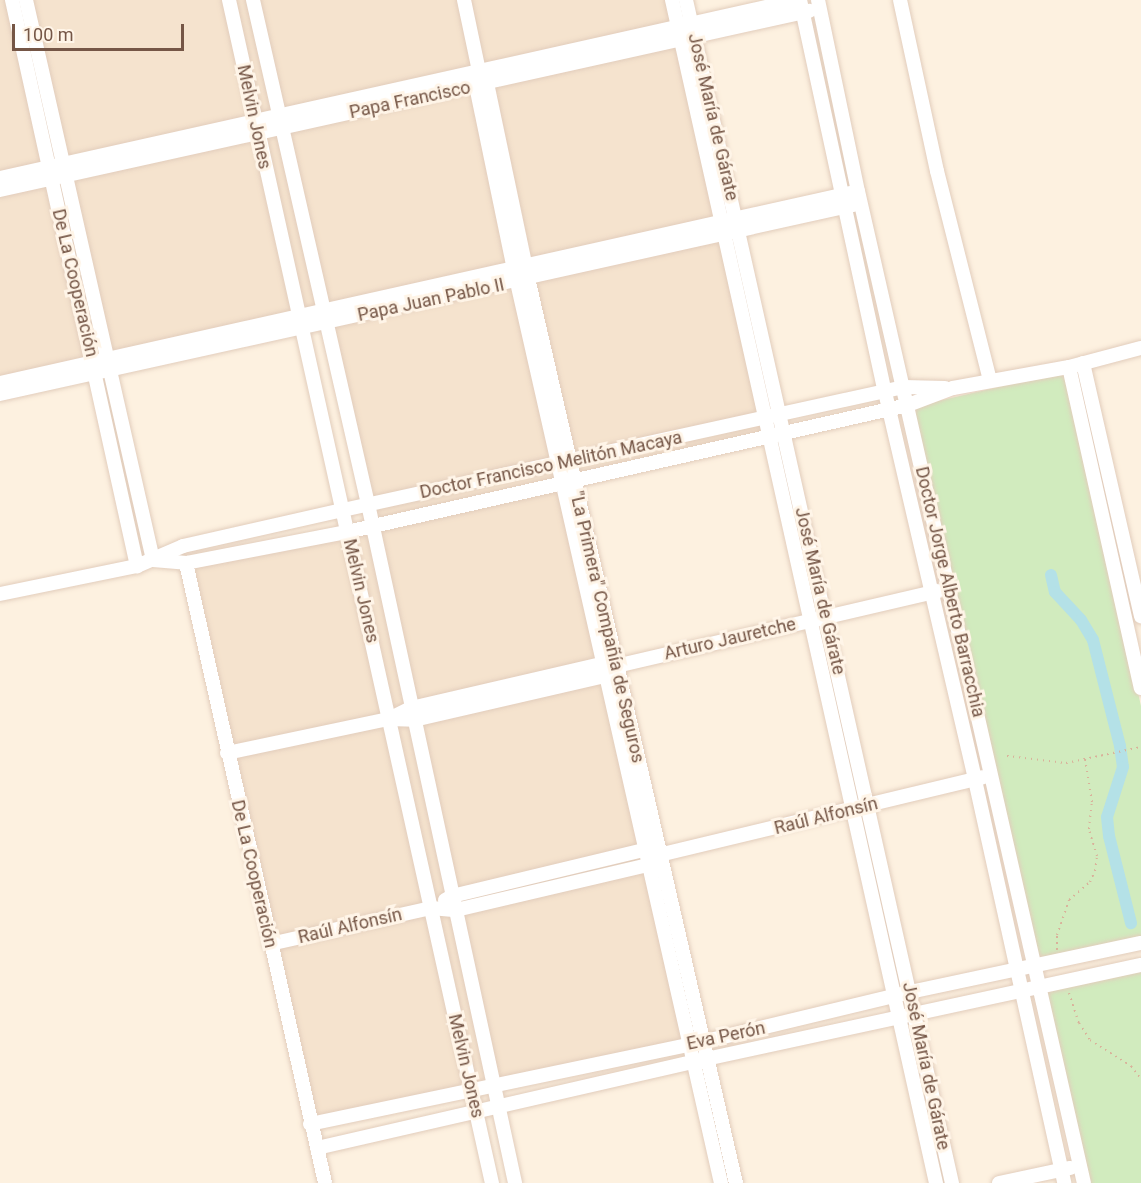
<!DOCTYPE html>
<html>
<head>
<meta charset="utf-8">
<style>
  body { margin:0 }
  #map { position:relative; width:1141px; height:1183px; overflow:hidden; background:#fdf1e0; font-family:Roboto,sans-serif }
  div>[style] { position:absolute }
  .residential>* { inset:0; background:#f5e3ce }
  .green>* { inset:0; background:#d1ebbe }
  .canal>* { height:12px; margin:-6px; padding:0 6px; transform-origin:6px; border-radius:6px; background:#b4e1e7 }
  .path>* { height:2px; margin-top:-1px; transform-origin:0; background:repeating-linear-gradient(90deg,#d9b19a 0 1.5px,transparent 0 6px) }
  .roads { filter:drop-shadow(0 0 2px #e2cdbc) drop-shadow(0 0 2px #e2cdbc) }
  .minor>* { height:14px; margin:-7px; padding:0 7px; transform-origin:7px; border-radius:7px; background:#fff }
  span { translate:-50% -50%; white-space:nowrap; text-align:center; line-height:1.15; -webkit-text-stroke:6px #fff5e8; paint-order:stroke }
  .street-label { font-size:18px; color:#755646 }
  .scale { position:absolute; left:12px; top:24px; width:172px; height:27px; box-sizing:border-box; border:3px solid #755646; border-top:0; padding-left:8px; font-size:18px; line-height:21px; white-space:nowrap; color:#755646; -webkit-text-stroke:4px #fff5e8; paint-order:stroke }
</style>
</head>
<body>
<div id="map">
  <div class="residential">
    <div style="clip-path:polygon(0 0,672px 0,770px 436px,574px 481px,688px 1045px,310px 1124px,186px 563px,372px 526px,324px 312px,0 383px)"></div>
  </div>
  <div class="green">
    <div style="clip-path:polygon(1067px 371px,1141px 706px,1141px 939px,1038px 961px,912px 407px)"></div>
    <div style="clip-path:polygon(1141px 969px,1141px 1183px,1087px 1183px,1045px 989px)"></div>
  </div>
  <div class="canal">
    <div style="left:1051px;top:575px;width:17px;rotate:77deg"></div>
    <div style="left:1055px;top:592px;width:38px;rotate:47deg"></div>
    <div style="left:1081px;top:620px;width:23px;rotate:59deg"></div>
    <div style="left:1093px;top:640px;width:109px;rotate:75.7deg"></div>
    <div style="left:1120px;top:746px;width:21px;rotate:82deg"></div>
    <div style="left:1123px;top:767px;width:52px;rotate:107.7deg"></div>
    <div style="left:1107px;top:817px;width:19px;rotate:84deg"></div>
    <div style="left:1109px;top:836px;width:90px;rotate:75.8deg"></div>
  </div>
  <div class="path">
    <div style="left:1007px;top:756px;width:59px;rotate:6.8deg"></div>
    <div style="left:1066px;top:763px;width:77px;rotate:-12deg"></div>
    <div style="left:1057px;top:950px;width:15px;rotate:-90deg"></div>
    <div style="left:1057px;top:935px;width:37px;rotate:-71deg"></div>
    <div style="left:1069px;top:900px;width:28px;rotate:-41deg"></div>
    <div style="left:1090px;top:882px;width:12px;rotate:-66deg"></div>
    <div style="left:1095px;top:871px;width:15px;rotate:-82deg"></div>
    <div style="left:1097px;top:856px;width:28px;rotate:-107deg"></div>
    <div style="left:1089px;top:829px;width:27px;rotate:-84deg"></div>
    <div style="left:1092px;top:802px;width:44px;rotate:-99.2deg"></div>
    <div style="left:1069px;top:993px;width:32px;rotate:72deg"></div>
    <div style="left:1079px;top:1023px;width:20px;rotate:57deg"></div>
    <div style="left:1090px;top:1040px;width:49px;rotate:32.4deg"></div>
    <div style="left:1131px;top:1066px;width:16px;rotate:52deg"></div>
  </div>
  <div class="roads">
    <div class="minor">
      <div style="left:12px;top:0;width:580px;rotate:77.55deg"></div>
      <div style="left:26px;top:0;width:574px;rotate:77.22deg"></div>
      <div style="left:229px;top:0;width:1212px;rotate:77.47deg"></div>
      <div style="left:253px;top:0;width:517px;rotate:77.15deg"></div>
      <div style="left:368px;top:504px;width:695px;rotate:77.78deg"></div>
      <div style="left:464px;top:0;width:73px;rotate:78.1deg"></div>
      <div style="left:479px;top:71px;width:15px;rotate:101deg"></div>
      <div style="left:476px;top:86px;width:187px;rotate:78.3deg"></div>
      <div style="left:514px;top:269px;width:937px;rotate:77.24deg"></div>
      <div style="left:672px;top:0;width:1212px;rotate:77.42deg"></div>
      <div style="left:686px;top:0;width:1213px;rotate:77.33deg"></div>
      <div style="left:800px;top:0;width:401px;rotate:77.8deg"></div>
      <div style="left:885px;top:392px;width:398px;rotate:76.9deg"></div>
      <div style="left:975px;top:780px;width:413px;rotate:77.5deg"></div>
      <div style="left:818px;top:0;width:195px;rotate:78.2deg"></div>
      <div style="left:858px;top:191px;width:1017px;rotate:77.17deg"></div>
      <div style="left:900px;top:0;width:175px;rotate:77.8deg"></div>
      <div style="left:937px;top:171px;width:216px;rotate:75.8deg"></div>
      <div style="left:479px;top:71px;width:14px;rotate:56deg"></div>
      <div style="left:487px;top:83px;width:199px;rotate:78.1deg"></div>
      <div style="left:528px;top:278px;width:929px;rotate:77.06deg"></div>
      <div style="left:0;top:178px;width:817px;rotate:-12.59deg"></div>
      <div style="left:0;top:190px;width:829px;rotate:-12.48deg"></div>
      <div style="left:1083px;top:363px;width:260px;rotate:77.1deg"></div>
      <div style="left:1069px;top:367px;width:329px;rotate:77.4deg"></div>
      <div style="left:0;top:383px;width:871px;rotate:-12.6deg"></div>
      <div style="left:0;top:394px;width:874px;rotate:-12.49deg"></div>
      <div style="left:153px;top:560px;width:33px;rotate:5deg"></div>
      <div style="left:186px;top:563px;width:164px;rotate:-10.9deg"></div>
      <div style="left:347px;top:532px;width:575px;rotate:-12.76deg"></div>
      <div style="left:908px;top:405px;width:48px;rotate:-20.7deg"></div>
      <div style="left:953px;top:388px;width:118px;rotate:-10.3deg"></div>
      <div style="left:1069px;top:367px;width:74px;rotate:-14.8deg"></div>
      <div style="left:186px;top:563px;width:635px;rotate:77.36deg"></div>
      <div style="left:0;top:594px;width:140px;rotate:-11.6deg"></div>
      <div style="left:137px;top:566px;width:50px;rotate:-23.5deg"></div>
      <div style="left:183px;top:546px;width:164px;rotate:-12.7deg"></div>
      <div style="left:343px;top:510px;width:574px;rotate:-12.37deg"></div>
      <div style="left:904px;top:387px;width:41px;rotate:1.4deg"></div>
      <div style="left:389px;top:719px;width:25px;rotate:-27deg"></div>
      <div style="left:411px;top:708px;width:196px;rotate:-13deg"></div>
      <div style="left:602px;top:664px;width:14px;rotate:8deg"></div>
      <div style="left:616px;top:666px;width:331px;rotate:-13.1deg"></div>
      <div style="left:227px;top:753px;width:166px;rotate:-11.9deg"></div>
      <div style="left:389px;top:719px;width:25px;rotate:2deg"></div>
      <div style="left:414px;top:720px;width:196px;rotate:-13deg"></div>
      <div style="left:605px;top:676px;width:7px;rotate:-45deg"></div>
      <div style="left:445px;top:900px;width:8px;rotate:-30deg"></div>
      <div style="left:452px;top:896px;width:197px;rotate:-13.5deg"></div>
      <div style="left:644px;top:850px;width:9px;rotate:18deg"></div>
      <div style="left:270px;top:944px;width:165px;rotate:-12.6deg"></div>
      <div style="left:431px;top:908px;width:25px;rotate:5deg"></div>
      <div style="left:456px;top:910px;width:197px;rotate:-13.2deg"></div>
      <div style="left:648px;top:865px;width:15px;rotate:-42deg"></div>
      <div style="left:659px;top:855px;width:333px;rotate:-13.5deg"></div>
      <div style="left:310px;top:1124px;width:400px;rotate:-11.8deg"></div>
      <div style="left:702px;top:1042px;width:214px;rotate:-13.5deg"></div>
      <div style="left:910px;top:992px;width:236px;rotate:-12deg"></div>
      <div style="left:317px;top:1148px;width:399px;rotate:-12.9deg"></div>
      <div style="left:706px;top:1059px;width:445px;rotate:-12.2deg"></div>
      <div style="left:999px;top:1183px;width:73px;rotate:-11.9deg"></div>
    </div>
  </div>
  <div class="street-label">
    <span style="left:410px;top:100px;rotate:-12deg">Papa Francisco</span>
    <span style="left:254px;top:117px;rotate:78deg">Melvin Jones</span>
    <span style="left:713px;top:117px;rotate:77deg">José María de Gárate</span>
    <span style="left:75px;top:283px;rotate:77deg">De La Cooperación</span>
    <span style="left:431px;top:300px;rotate:-12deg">Papa Juan Pablo II</span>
    <span style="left:551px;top:465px;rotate:-12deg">Doctor Francisco Melitón Macaya</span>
    <span style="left:361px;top:591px;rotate:77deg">Melvin Jones</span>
    <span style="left:820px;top:591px;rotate:77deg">José María de Gárate</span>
    <span style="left:950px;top:592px;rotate:77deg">Doctor Jorge Alberto Barracchia</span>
    <span style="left:607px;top:627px;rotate:77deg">"La Primera" Compañía de Seguros</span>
    <span style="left:730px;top:639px;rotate:-13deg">Arturo Jauretche</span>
    <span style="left:826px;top:816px;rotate:-14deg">Raúl Alfonsín</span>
    <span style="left:254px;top:874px;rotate:77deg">De La Cooperación</span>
    <span style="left:350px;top:926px;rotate:-13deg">Raúl Alfonsín</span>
    <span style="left:726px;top:1036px;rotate:-12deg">Eva Perón</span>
    <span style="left:466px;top:1066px;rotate:77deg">Melvin Jones</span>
    <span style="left:926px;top:1066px;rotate:78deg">José María de Gárate</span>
  </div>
  <div class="scale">100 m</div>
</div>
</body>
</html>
